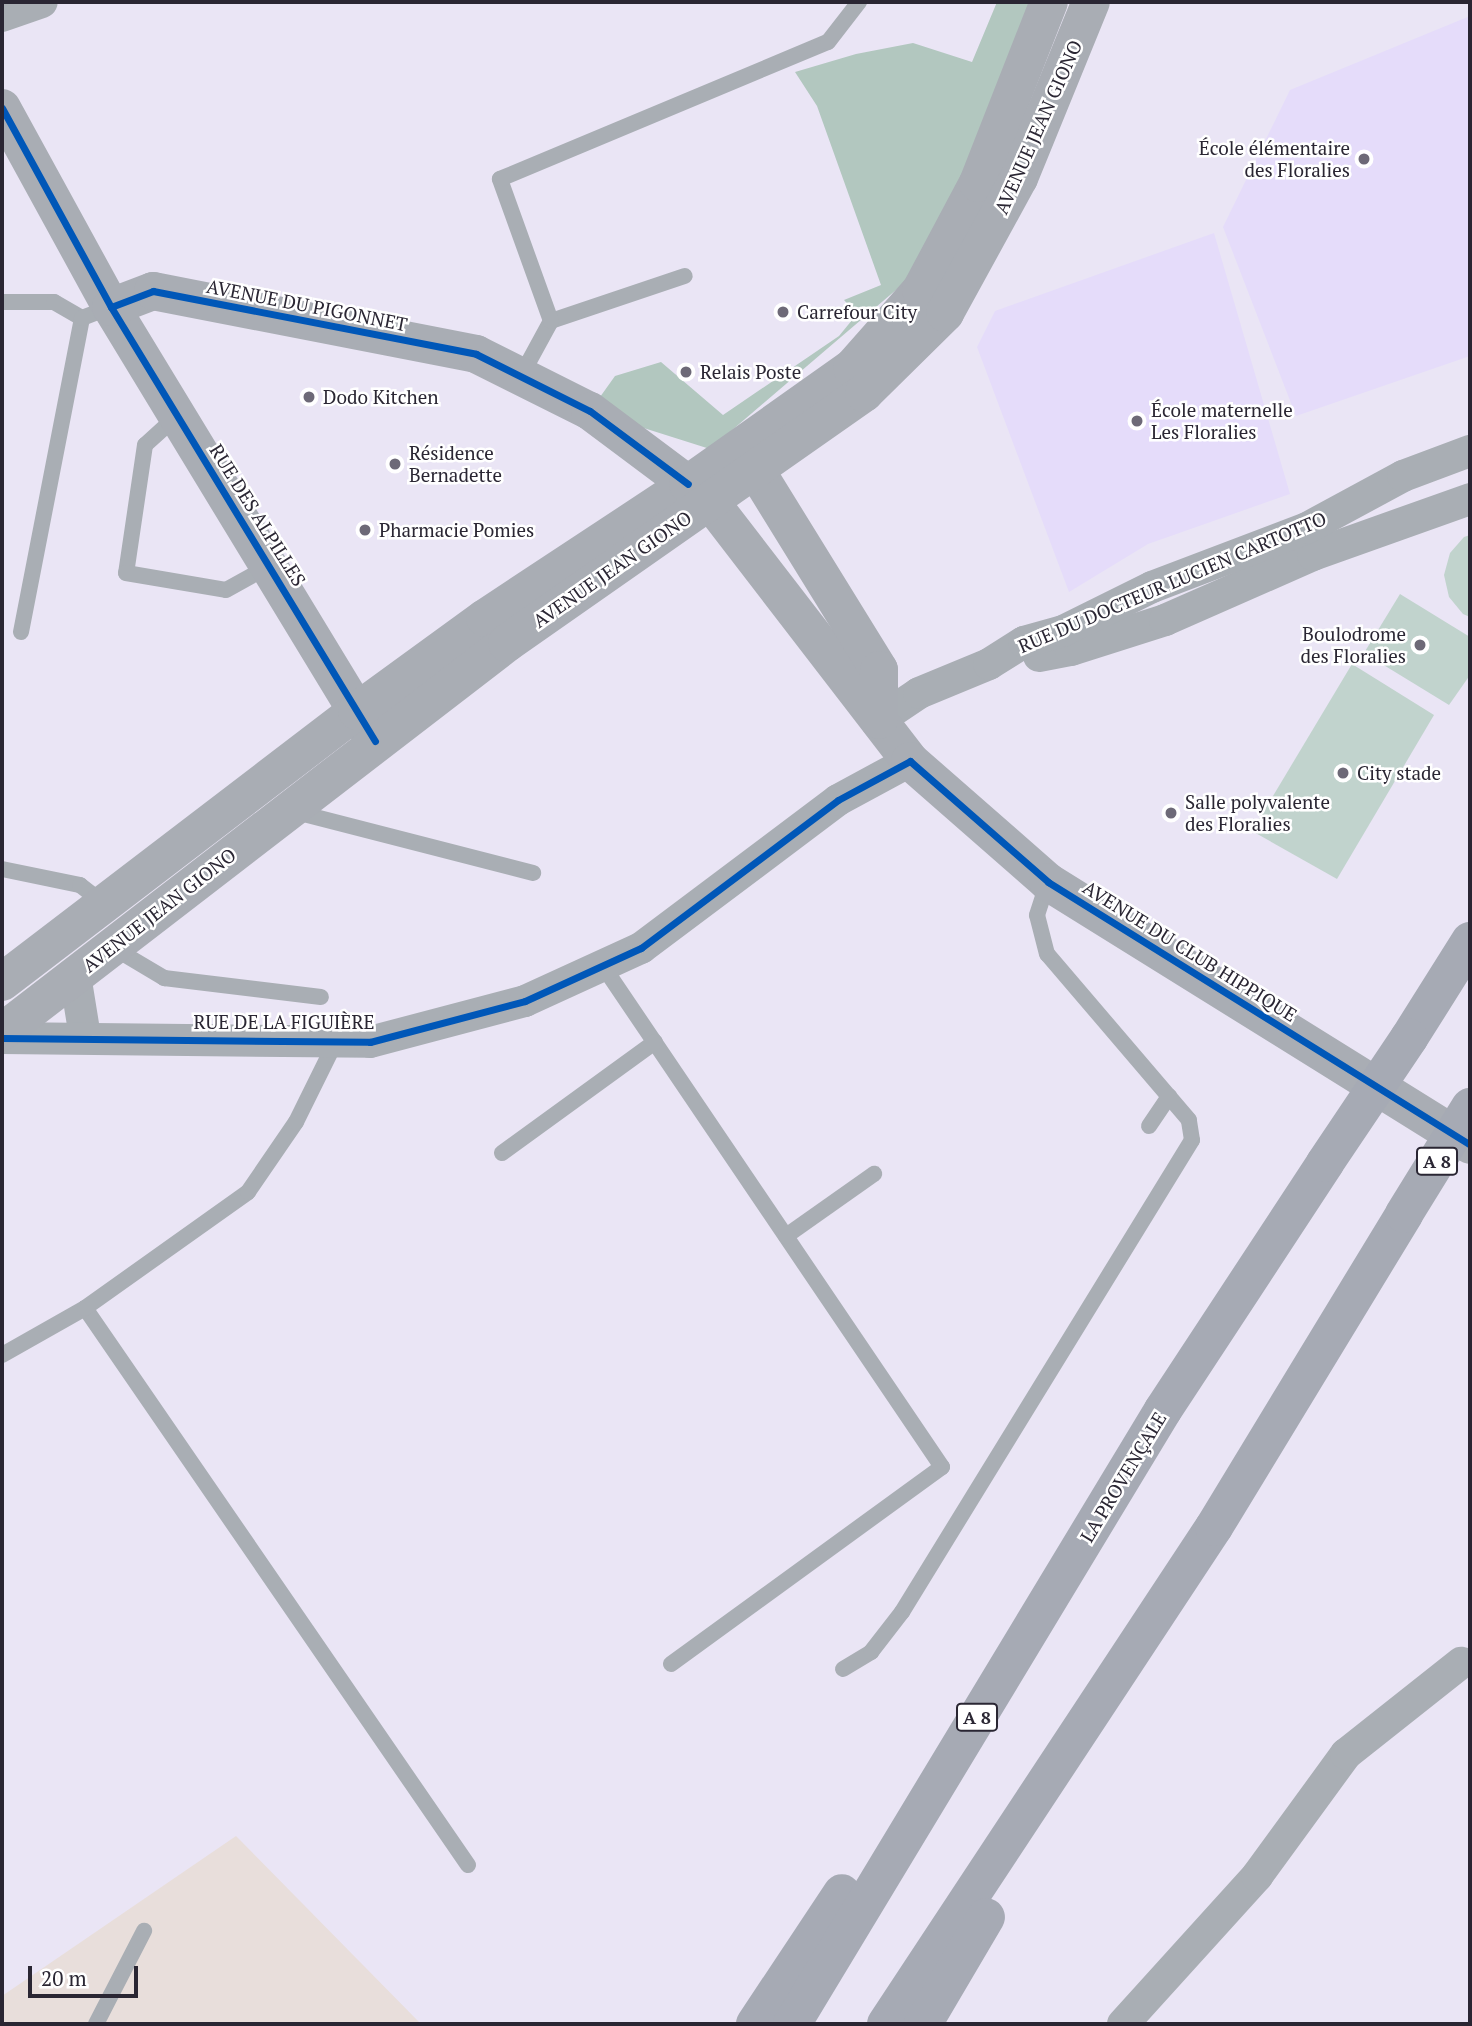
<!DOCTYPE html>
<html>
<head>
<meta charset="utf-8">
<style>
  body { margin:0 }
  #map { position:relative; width:1472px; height:2026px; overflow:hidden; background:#eae5f5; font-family:"PT Serif",serif }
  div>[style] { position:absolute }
  .built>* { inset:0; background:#e5dcfa }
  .industrial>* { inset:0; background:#e8dedb }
  .green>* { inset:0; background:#c1d3cd }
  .forest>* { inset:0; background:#b2c7bf }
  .lane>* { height:16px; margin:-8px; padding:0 8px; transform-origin:8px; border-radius:8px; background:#a9aeb4 }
  .street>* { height:32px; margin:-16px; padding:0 16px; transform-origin:16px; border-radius:16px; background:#a9aeb4 }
  .secondary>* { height:38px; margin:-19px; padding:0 19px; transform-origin:19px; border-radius:19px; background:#a9adb4 }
  .highway>* { height:38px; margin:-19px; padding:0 19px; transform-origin:19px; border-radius:19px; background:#a6aab4 }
  .highway-bridge>* { height:38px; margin:-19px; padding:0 19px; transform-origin:19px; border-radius:19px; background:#a6aab4 }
  .cycleway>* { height:7px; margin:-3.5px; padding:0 3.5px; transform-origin:3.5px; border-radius:3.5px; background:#0057b8 }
  .dots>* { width:19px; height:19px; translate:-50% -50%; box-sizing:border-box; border:4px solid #fff; border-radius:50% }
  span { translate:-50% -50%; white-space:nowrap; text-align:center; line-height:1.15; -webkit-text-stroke:5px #fff; paint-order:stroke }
  .shield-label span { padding:2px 5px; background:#fff; border:2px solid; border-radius:5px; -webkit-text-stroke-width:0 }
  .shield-label { font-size:18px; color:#2a2633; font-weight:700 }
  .street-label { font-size:19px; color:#2a2633 }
  .poi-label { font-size:19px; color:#2a2633 }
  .right { translate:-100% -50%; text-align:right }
  .left { translate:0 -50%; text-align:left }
  .frame { position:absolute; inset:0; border:4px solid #2a2633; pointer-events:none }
  .scale { position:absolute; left:28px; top:1966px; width:110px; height:32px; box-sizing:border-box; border:4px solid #2a2633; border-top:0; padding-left:9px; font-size:21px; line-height:24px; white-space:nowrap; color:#2a2633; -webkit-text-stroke:5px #fff; paint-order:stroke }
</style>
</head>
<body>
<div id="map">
  <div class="built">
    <div style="clip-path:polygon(1470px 16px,1470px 356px,1296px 416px,1223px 227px,1290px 90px)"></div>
    <div style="clip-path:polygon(1214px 233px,1290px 494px,1148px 544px,1069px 592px,977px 347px,995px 311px)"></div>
  </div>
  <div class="industrial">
    <div style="clip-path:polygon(236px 1836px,421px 2024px,2px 2024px,2px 1996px)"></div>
  </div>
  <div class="green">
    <div style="clip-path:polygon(1470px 535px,1470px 617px,1463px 614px,1449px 597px,1444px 575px,1450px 553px,1464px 537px)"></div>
    <div style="clip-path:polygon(1400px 594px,1470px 637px,1470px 675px,1449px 705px,1364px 653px)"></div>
    <div style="clip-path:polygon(1352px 664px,1434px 715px,1337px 879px,1252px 831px)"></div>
  </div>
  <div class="forest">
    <div style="clip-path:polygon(997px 2px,1032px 2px,964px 185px,917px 272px,710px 449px,590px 411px,615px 376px,661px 362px,723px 415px,839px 336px,857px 314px,844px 300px,881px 285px,817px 106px,795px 72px,856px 54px,913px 43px,972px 62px)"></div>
  </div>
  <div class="lane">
    <div style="left:2px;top:302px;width:52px"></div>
    <div style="left:54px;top:302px;width:32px;rotate:30deg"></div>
    <div style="left:551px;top:321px;width:141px;rotate:-18.6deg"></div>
    <div style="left:521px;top:376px;width:63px;rotate:-61.4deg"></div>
    <div style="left:551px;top:321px;width:151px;rotate:-109.8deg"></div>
    <div style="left:500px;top:179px;width:355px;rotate:-22.7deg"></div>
    <div style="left:828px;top:42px;width:51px;rotate:-52.2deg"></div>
    <div style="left:177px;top:416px;width:43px;rotate:137.8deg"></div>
    <div style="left:145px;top:445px;width:129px;rotate:98.4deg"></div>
    <div style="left:126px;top:573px;width:101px;rotate:9.6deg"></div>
    <div style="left:226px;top:590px;width:51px;rotate:-29.1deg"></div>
    <div style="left:21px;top:632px;width:320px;rotate:-79deg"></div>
    <div style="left:82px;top:318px;width:31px;rotate:-21deg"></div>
    <div style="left:292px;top:811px;width:249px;rotate:14.4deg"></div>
    <div style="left:2px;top:869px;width:80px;rotate:11.6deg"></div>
    <div style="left:80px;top:885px;width:29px;rotate:38deg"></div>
    <div style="left:112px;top:947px;width:61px;rotate:30.8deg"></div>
    <div style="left:164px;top:978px;width:158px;rotate:6.9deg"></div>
    <div style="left:603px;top:966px;width:605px;rotate:55.92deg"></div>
    <div style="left:942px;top:1467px;width:335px;rotate:144deg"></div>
    <div style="left:1149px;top:1126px;width:36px;rotate:-56deg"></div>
    <div style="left:502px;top:1153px;width:189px;rotate:-36deg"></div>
    <div style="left:786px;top:1236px;width:108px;rotate:-35.2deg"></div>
    <div style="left:85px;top:1308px;width:676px;rotate:55.49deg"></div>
    <div style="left:2px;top:1355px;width:95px;rotate:-29.5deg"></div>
    <div style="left:85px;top:1308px;width:200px;rotate:-35.4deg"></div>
    <div style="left:248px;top:1192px;width:85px;rotate:-55.6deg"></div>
    <div style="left:296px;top:1122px;width:90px;rotate:-63.7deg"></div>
    <div style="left:843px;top:1669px;width:33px;rotate:-31deg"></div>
    <div style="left:871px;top:1652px;width:51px;rotate:-52.2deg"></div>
    <div style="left:902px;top:1612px;width:554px;rotate:-58.43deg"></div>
    <div style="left:1192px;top:1140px;width:20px;rotate:-99deg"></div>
    <div style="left:1189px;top:1120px;width:218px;rotate:-130.5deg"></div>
    <div style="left:1047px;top:954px;width:40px;rotate:-104.4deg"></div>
    <div style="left:1037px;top:915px;width:35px;rotate:-72deg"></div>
    <div style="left:96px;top:2024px;width:105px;rotate:-62.7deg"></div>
  </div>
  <div class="street">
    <div style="left:2px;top:16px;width:42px;rotate:-19.3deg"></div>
    <div style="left:1039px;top:656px;width:33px;rotate:-11deg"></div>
    <div style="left:1071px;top:650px;width:99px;rotate:-17.7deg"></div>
    <div style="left:1165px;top:620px;width:162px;rotate:-23.7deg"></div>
    <div style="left:1313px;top:555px;width:167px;rotate:-19.6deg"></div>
    <div style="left:879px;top:720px;width:48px;rotate:-34deg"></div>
    <div style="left:919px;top:693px;width:76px;rotate:-22.5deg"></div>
    <div style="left:989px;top:664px;width:41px;rotate:-32.2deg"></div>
    <div style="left:1024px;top:642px;width:41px;rotate:-15.8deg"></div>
    <div style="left:1063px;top:631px;width:99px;rotate:-26.3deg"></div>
    <div style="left:1152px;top:587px;width:166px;rotate:-20.8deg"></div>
    <div style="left:1307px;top:528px;width:109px;rotate:-28.4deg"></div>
    <div style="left:1403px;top:476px;width:72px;rotate:-20.5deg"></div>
    <div style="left:75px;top:975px;width:63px;rotate:80.8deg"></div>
    <div style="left:2px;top:1038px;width:368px;rotate:0.6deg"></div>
    <div style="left:370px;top:1042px;width:160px;rotate:-14.8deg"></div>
    <div style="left:525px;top:1001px;width:128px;rotate:-24.6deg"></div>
    <div style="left:641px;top:948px;width:246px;rotate:-36.9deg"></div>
    <div style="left:838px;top:800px;width:82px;rotate:-28.4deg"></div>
    <div style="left:1123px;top:2024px;width:200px;rotate:-47.8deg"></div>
    <div style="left:1257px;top:1876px;width:151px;rotate:-53.9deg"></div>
    <div style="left:1346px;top:1754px;width:147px;rotate:-38.4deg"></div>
  </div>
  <div class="secondary">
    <div style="left:2px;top:108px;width:227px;rotate:61.3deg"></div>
    <div style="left:111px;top:307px;width:496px;rotate:58.7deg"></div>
    <div style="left:111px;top:307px;width:45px;rotate:-20.9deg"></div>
    <div style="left:153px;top:291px;width:329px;rotate:11deg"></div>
    <div style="left:476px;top:354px;width:127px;rotate:26.6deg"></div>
    <div style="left:590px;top:411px;width:149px;rotate:36.8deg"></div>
    <div style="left:709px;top:500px;width:329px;rotate:52.4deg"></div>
    <div style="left:910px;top:761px;width:184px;rotate:41.2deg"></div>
    <div style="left:1048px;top:882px;width:497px;rotate:31.9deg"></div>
    <div style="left:755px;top:469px;width:236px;rotate:58.3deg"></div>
    <div style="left:879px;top:670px;width:50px;rotate:90deg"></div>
    <div style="left:2px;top:982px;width:447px;rotate:-37.4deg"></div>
    <div style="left:357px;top:711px;width:158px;rotate:-36deg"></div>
    <div style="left:485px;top:618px;width:243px;rotate:-33.4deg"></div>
    <div style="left:688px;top:484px;width:201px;rotate:-35.3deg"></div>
    <div style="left:852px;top:368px;width:104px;rotate:-48.5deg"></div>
    <div style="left:921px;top:290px;width:121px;rotate:-62deg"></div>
    <div style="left:978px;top:183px;width:194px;rotate:-68.6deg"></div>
    <div style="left:2px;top:1032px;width:637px;rotate:-37.61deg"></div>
    <div style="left:507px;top:643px;width:436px;rotate:-35deg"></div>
    <div style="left:864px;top:393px;width:114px;rotate:-44.6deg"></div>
    <div style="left:945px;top:313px;width:154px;rotate:-61.3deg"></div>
    <div style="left:1019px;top:178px;width:190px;rotate:-67.8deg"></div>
  </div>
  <div class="highway">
    <div style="left:1409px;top:1038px;width:115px;rotate:-57.8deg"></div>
    <div style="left:755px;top:2024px;width:157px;rotate:-56.4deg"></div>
    <div style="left:792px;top:2024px;width:717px;rotate:-58.86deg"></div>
    <div style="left:1163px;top:1410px;width:295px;rotate:-56.7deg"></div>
    <div style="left:886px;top:2024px;width:595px;rotate:-56.58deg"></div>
    <div style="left:1214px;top:1527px;width:366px;rotate:-58.7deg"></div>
    <div style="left:923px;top:2024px;width:124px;rotate:-59.5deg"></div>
  </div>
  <div class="highway-bridge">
    <div style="left:1325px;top:1163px;width:151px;rotate:-56.1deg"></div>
    <div style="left:1404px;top:1214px;width:126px;rotate:-58.3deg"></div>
  </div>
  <div class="cycleway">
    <div style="left:2px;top:108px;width:227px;rotate:61.3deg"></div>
    <div style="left:111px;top:307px;width:508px;rotate:58.69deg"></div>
    <div style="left:111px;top:307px;width:45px;rotate:-20.9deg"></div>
    <div style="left:153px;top:291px;width:329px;rotate:11deg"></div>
    <div style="left:476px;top:354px;width:127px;rotate:26.6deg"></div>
    <div style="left:590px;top:411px;width:122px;rotate:36.7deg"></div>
    <div style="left:2px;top:1038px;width:368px;rotate:0.6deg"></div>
    <div style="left:370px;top:1042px;width:160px;rotate:-14.8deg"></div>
    <div style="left:525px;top:1001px;width:128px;rotate:-24.6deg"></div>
    <div style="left:641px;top:948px;width:246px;rotate:-36.9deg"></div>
    <div style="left:838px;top:800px;width:82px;rotate:-28.4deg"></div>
    <div style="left:910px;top:761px;width:184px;rotate:41.2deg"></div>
    <div style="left:1048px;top:882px;width:497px;rotate:31.9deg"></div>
  </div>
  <div class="dots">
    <div style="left:1364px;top:159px;background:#6d6977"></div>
    <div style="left:783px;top:312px;background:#6d6977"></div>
    <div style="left:686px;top:372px;background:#6d6977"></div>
    <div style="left:309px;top:397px;background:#6d6977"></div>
    <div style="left:1137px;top:421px;background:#6d6977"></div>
    <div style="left:395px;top:464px;background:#6d6977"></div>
    <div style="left:365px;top:530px;background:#6d6977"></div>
    <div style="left:1420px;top:645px;background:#6d6977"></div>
    <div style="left:1343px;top:773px;background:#6d6977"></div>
    <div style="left:1171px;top:813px;background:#6d6977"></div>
  </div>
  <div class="shield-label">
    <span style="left:1437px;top:1161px">A 8</span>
    <span style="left:977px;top:1717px">A 8</span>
  </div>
  <div class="street-label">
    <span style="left:1038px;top:127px;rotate:-66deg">AVENUE JEAN GIONO</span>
    <span style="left:307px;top:305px;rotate:11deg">AVENUE DU PIGONNET</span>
    <span style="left:258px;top:515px;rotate:58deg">RUE DES ALPILLES</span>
    <span style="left:612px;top:569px;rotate:-35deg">AVENUE JEAN GIONO</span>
    <span style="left:1172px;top:582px;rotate:-23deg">RUE DU DOCTEUR LUCIEN CARTOTTO</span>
    <span style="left:159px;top:910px;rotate:-38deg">AVENUE JEAN GIONO</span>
    <span style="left:1190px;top:951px;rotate:32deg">AVENUE DU CLUB HIPPIQUE</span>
    <span style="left:284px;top:1022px">RUE DE LA FIGUIÈRE</span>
    <span style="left:1123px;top:1477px;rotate:-59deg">LA PROVENÇALE</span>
  </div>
  <div class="poi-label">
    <span class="right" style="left:1350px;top:159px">École élémentaire<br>des Floralies</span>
    <span class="left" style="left:797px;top:312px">Carrefour City</span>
    <span class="left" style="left:700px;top:372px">Relais Poste</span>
    <span class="left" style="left:323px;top:397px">Dodo Kitchen</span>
    <span class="left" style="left:1151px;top:421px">École maternelle<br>Les Floralies</span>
    <span class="left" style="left:409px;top:464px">Résidence<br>Bernadette</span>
    <span class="left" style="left:379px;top:530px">Pharmacie Pomies</span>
    <span class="right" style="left:1406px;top:645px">Boulodrome<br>des Floralies</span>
    <span class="left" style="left:1357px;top:773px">City stade</span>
    <span class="left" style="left:1185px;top:813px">Salle polyvalente<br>des Floralies</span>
  </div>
  <div class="frame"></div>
  <div class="scale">20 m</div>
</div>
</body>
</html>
